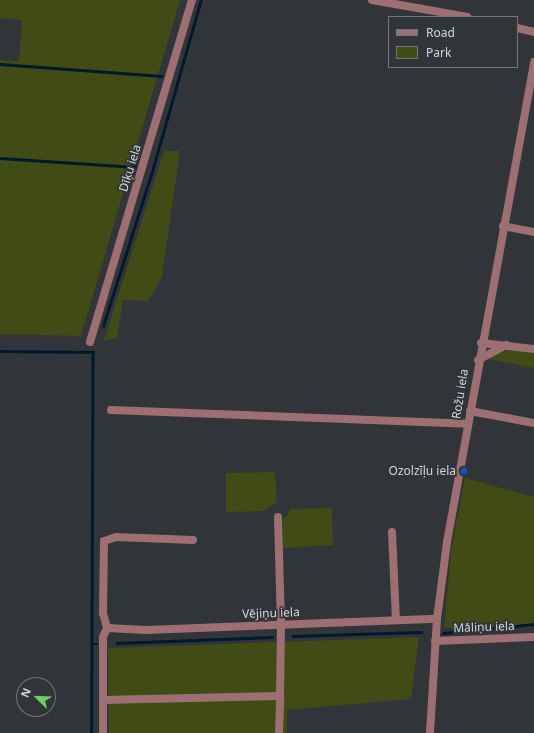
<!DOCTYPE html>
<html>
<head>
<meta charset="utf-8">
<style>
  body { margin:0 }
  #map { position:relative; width:534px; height:733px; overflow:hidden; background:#313439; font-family:"Noto Sans",sans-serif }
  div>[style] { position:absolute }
  .green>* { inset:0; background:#404b15 }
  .stream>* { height:2.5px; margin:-1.25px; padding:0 1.25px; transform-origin:1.25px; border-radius:1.25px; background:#00192d }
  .minor>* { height:8px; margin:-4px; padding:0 4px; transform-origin:4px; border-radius:4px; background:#9d6f73 }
  .tertiary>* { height:8px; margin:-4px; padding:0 4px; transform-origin:4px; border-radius:4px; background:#9d6f73 }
  .dots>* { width:11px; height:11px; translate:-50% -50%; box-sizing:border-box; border:2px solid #313439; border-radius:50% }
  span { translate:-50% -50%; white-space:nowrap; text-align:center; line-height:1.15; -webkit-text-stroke:3.5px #313439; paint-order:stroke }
  .street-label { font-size:12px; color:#d3d6d9 }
  .poi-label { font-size:12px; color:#d3d6d9 }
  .right { translate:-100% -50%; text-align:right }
  .legend { position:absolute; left:388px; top:16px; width:130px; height:52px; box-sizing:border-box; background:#313439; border:1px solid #727579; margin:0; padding:5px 7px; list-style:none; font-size:12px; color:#d3d6d9 }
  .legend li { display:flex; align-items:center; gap:8px; height:20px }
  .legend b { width:20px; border:1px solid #727579 }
  .north { position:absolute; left:16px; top:677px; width:40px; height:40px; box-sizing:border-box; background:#313439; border:1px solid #727579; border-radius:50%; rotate:293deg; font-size:11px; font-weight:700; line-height:16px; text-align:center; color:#d3d6d9 }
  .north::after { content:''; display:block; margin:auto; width:14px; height:18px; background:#6bd362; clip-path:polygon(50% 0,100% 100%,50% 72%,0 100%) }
</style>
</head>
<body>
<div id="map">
  <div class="green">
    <div style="clip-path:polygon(0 0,180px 0,81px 336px,0 334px,0 60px,19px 61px,22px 20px,0 18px)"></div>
    <div style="clip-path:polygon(164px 151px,180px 151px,162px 277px,148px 301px,123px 300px,117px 338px,104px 340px)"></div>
    <div style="clip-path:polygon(511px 349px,534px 353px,534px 368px,488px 359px,488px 357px)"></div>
    <div style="clip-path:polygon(275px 472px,277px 502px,263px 511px,226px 512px,226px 473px)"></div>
    <div style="clip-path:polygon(465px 478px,534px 497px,534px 626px,444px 628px,451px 551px)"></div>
    <div style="clip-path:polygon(332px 508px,333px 545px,283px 548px,283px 518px,287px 516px,290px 509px)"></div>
    <div style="clip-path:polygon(419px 637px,411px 699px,287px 710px,287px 733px,109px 733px,108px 648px)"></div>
  </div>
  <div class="stream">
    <div style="left:0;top:64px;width:162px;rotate:4.2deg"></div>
    <div style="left:0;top:158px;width:135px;rotate:3.8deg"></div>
    <div style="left:103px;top:326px;width:166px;rotate:-72.4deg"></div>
    <div style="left:153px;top:168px;width:175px;rotate:-74.1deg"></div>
    <div style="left:0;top:351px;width:93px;rotate:0.6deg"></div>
    <div style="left:93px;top:352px;width:381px;rotate:90.2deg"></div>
    <div style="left:443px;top:633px;width:91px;rotate:-5.6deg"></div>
    <div style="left:293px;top:636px;width:128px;rotate:-1.8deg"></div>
    <div style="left:117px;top:643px;width:155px;rotate:-2.2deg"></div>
    <div style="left:91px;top:644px;width:6px"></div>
  </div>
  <div class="minor">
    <div style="left:372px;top:0;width:97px;rotate:10deg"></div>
    <div style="left:517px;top:28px;width:17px;rotate:13deg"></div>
    <div style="left:503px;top:226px;width:32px;rotate:11deg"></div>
    <div style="left:90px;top:342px;width:357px;rotate:-73.4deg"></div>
    <div style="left:481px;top:343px;width:53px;rotate:6.5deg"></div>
    <div style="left:478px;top:360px;width:32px;rotate:-28deg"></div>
    <div style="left:111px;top:410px;width:357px;rotate:2.2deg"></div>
    <div style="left:470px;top:411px;width:65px;rotate:10.6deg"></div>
    <div style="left:392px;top:532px;width:88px;rotate:87.4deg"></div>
    <div style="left:107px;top:628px;width:39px;rotate:3deg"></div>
    <div style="left:146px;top:630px;width:291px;rotate:-2.2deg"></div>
    <div style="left:435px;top:641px;width:99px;rotate:-2.3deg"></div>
    <div style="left:103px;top:700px;width:177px;rotate:-1.3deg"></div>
    <div style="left:280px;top:696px;width:71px;rotate:-89.2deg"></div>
    <div style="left:281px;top:625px;width:108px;rotate:-91.6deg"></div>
    <div style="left:103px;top:733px;width:96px;rotate:-90deg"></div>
    <div style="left:103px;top:637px;width:10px;rotate:-66deg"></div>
    <div style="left:107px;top:628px;width:16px;rotate:-105deg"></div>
    <div style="left:103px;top:613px;width:72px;rotate:-89.2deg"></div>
    <div style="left:104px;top:541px;width:13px;rotate:-18deg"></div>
    <div style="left:116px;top:537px;width:77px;rotate:2.2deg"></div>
    <div style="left:279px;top:733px;width:37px;rotate:-88deg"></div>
  </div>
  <div class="tertiary">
    <div style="left:430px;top:733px;width:114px;rotate:-86.5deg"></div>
    <div style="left:437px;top:619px;width:78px;rotate:-82.6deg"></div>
    <div style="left:447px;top:542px;width:488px;rotate:-79.7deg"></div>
  </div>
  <div class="dots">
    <div style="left:464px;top:471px;background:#1a4fb4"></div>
  </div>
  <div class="street-label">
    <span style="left:130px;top:168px;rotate:-73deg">Dīķu iela</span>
    <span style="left:460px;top:394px;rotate:-81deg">Rožu iela</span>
    <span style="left:271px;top:613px;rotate:-2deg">Vējiņu iela</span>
    <span style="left:484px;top:627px;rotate:-2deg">Māliņu iela</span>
  </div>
  <div class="poi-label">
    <span class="right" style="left:456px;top:471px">Ozolzīļu iela</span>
  </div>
  <ul class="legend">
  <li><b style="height:5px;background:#9d6f73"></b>Road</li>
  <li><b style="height:11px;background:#404b15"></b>Park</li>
  </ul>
  <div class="north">N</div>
</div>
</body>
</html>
